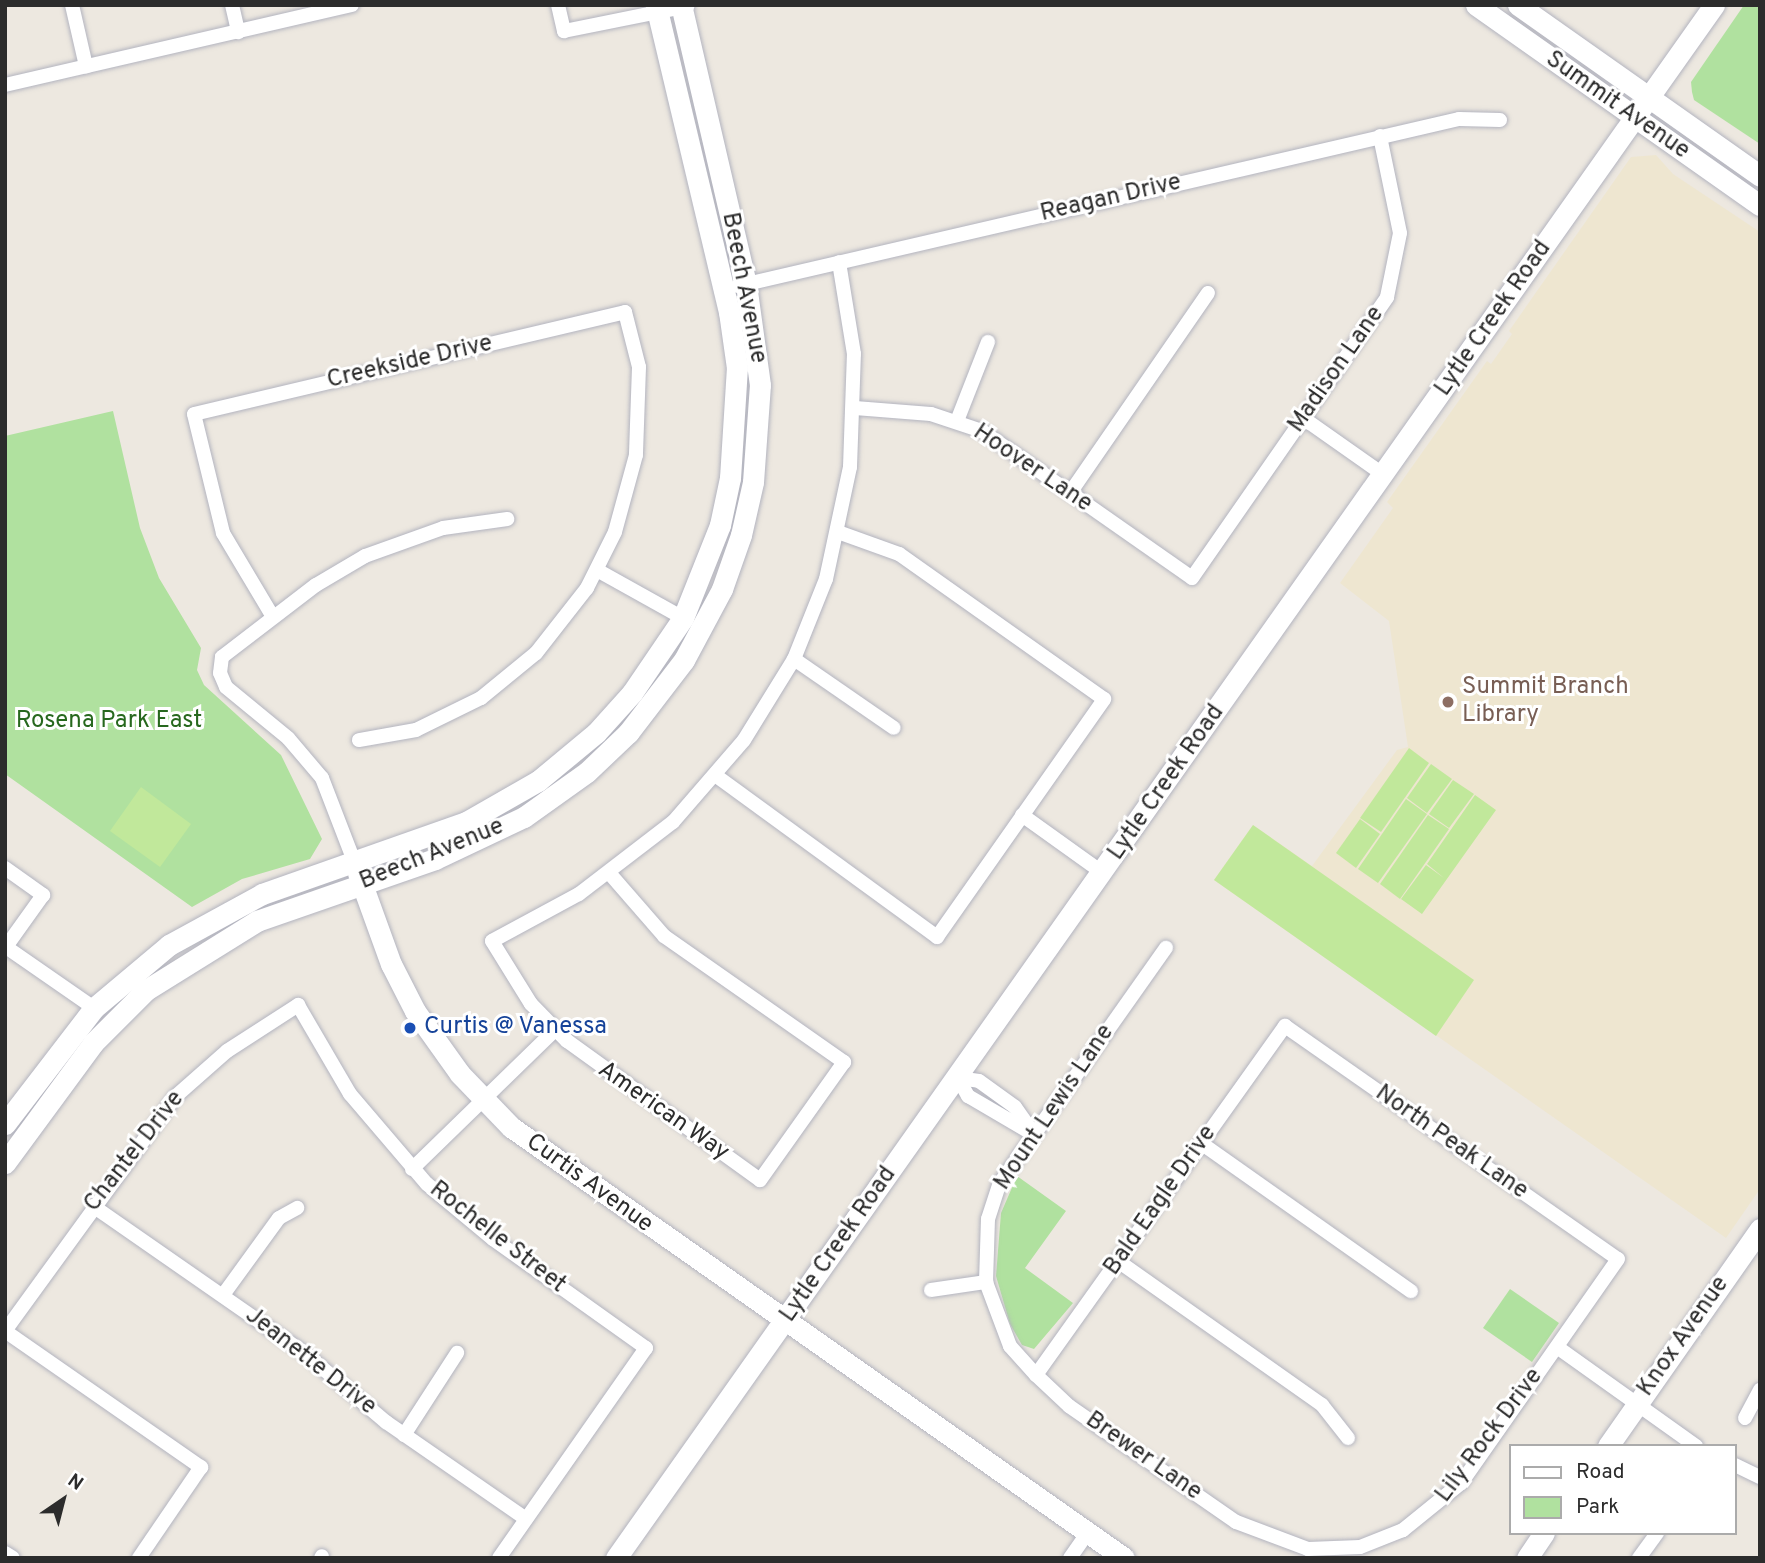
<!DOCTYPE html>
<html>
<head>
<meta charset="utf-8">
<style>
  body { margin:0 }
  #map { position:relative; width:1765px; height:1563px; overflow:hidden; background:#ede8e0; font-family:Overpass,sans-serif }
  div>[style] { position:absolute }
  .education>* { inset:0; background:#eee6d0 }
  .green>* { inset:0; background:#b0e19f }
  .pitch>* { inset:0; background:#c1e89b }
  .roads { filter:drop-shadow(0 0 2px #b3b4bf) drop-shadow(0 0 2px #b3b4bf) }
  .street>* { height:14px; margin:-7px; padding:0 7px; transform-origin:7px; border-radius:7px; background:#fff }
  .secondary>* { height:21px; margin:-10.5px; padding:0 10.5px; transform-origin:10.5px; border-radius:10.5px; background:#fff }
  .dots>* { width:19px; height:19px; translate:-50% -50%; box-sizing:border-box; border:4px solid #fff; border-radius:50% }
  span { translate:-50% -50%; white-space:nowrap; text-align:center; line-height:1.15; -webkit-text-stroke:6px #fff; paint-order:stroke }
  .street-label { font-size:24px; color:#2c2c2c }
  .education-label { font-size:24px; color:#785e54 }
  .left { translate:0 -50%; text-align:left }
  .park-label { font-size:24px; color:#27681e }
  .transit-label { font-size:24px; color:#164399 }
  .frame { position:absolute; inset:0; border:7px solid #2c2c2c; pointer-events:none }
  .legend { position:absolute; left:1509px; top:1444px; width:228px; height:91px; box-sizing:border-box; background:#fff; border:2px solid #ababab; margin:0; padding:9px 12px; list-style:none; font-size:21px; color:#2c2c2c }
  .legend li { display:flex; align-items:center; gap:14px; height:35px }
  .legend b { width:35px; border:2px solid #ababab }
  .north { position:absolute; left:28px; top:1465px; width:70px; height:70px; -webkit-text-stroke:5px #fff; paint-order:stroke; rotate:35deg; font-size:19px; font-weight:700; line-height:28px; text-align:center; color:#2c2c2c }
  .north::after { content:''; display:block; margin:auto; width:24px; height:32px; background:#2c2c2c; clip-path:polygon(50% 0,100% 100%,50% 72%,0 100%) }
</style>
</head>
<body>
<div id="map">
  <div class="education">
    <div style="clip-path:polygon(1656px 155px,1673px 174px,1760px 232px,1760px 1189px,1726px 1238px,1214px 880px,1253px 825px,1312px 866px,1397px 750px,1408px 747px,1389px 621px,1340px 583px,1393px 508px,1387px 502px,1487px 361px,1491px 364px,1512px 334px,1509px 331px,1631px 157px)"></div>
  </div>
  <div class="green">
    <div style="clip-path:polygon(1744px 5px,1760px 5px,1760px 144px,1694px 100px,1692px 92px,1691px 82px)"></div>
    <div style="clip-path:polygon(113px 411px,140px 528px,159px 578px,201px 648px,197px 670px,204px 685px,281px 755px,322px 839px,310px 859px,242px 879px,192px 907px,5px 774px,5px 436px)"></div>
    <div style="clip-path:polygon(1017px 1176px,1066px 1211px,1025px 1268px,1073px 1303px,1034px 1349px,1022px 1345px,1010px 1324px,996px 1276px,1001px 1213px)"></div>
    <div style="clip-path:polygon(1510px 1289px,1559px 1323px,1532px 1362px,1483px 1328px)"></div>
  </div>
  <div class="pitch">
    <div style="clip-path:polygon(1409px 748px,1429px 763px,1381px 832px,1360px 818px)"></div>
    <div style="clip-path:polygon(1431px 764px,1452px 779px,1427px 813px,1407px 798px)"></div>
    <div style="clip-path:polygon(1453px 780px,1474px 794px,1449px 828px,1429px 814px)"></div>
    <div style="clip-path:polygon(141px 787px,191px 824px,160px 867px,110px 831px)"></div>
    <div style="clip-path:polygon(1475px 795px,1496px 810px,1422px 914px,1401px 899px,1426px 865px,1444px 878px,1427px 864px)"></div>
    <div style="clip-path:polygon(1406px 799px,1427px 814px,1378px 883px,1358px 869px)"></div>
    <div style="clip-path:polygon(1428px 815px,1449px 829px,1400px 899px,1380px 884px)"></div>
    <div style="clip-path:polygon(1360px 819px,1380px 834px,1356px 868px,1336px 853px)"></div>
    <div style="clip-path:polygon(1253px 825px,1474px 980px,1436px 1036px,1214px 880px)"></div>
  </div>
  <div class="roads">
    <div class="street">
      <div style="left:72px;top:5px;width:63px;rotate:77.1deg"></div>
      <div style="left:232px;top:5px;width:28px;rotate:77deg"></div>
      <div style="left:558px;top:5px;width:27px;rotate:77deg"></div>
      <div style="left:564px;top:31px;width:126px;rotate:-11.4deg"></div>
      <div style="left:5px;top:85px;width:356px;rotate:-13deg"></div>
      <div style="left:738px;top:286px;width:740px;rotate:-13.04deg"></div>
      <div style="left:1459px;top:119px;width:41px;rotate:1.4deg"></div>
      <div style="left:855px;top:408px;width:76px;rotate:4.5deg"></div>
      <div style="left:931px;top:414px;width:54px;rotate:18.4deg"></div>
      <div style="left:982px;top:431px;width:256px;rotate:35deg"></div>
      <div style="left:1192px;top:578px;width:342px;rotate:-55.2deg"></div>
      <div style="left:1387px;top:297px;width:65px;rotate:-78.5deg"></div>
      <div style="left:1400px;top:233px;width:99px;rotate:-101.7deg"></div>
      <div style="left:1303px;top:418px;width:99px;rotate:35.1deg"></div>
      <div style="left:957px;top:421px;width:85px;rotate:-68.6deg"></div>
      <div style="left:1070px;top:493px;width:243px;rotate:-55.4deg"></div>
      <div style="left:597px;top:570px;width:98px;rotate:29.2deg"></div>
      <div style="left:273px;top:617px;width:98px;rotate:-120.8deg"></div>
      <div style="left:223px;top:533px;width:122px;rotate:-103.7deg"></div>
      <div style="left:194px;top:414px;width:443px;rotate:-13.3deg"></div>
      <div style="left:625px;top:312px;width:57px;rotate:75.7deg"></div>
      <div style="left:639px;top:367px;width:88px;rotate:92deg"></div>
      <div style="left:636px;top:455px;width:80px;rotate:105.3deg"></div>
      <div style="left:615px;top:532px;width:63px;rotate:116.6deg"></div>
      <div style="left:587px;top:588px;width:83px;rotate:128.1deg"></div>
      <div style="left:536px;top:653px;width:71px;rotate:140.7deg"></div>
      <div style="left:481px;top:698px;width:72px;rotate:153.8deg"></div>
      <div style="left:416px;top:730px;width:58px;rotate:170deg"></div>
      <div style="left:794px;top:659px;width:121px;rotate:34.6deg"></div>
      <div style="left:715px;top:775px;width:275px;rotate:36.1deg"></div>
      <div style="left:937px;top:937px;width:291px;rotate:-54.9deg"></div>
      <div style="left:1104px;top:699px;width:251px;rotate:-144.7deg"></div>
      <div style="left:899px;top:554px;width:65px;rotate:-160.2deg"></div>
      <div style="left:1022px;top:815px;width:100px;rotate:35.6deg"></div>
      <div style="left:354px;top:861px;width:89px;rotate:-111.1deg"></div>
      <div style="left:322px;top:778px;width:52px;rotate:-130.4deg"></div>
      <div style="left:288px;top:738px;width:80px;rotate:-140.6deg"></div>
      <div style="left:226px;top:687px;width:15px;rotate:-113deg"></div>
      <div style="left:220px;top:673px;width:16px;rotate:-83deg"></div>
      <div style="left:222px;top:657px;width:118px;rotate:-37.5deg"></div>
      <div style="left:316px;top:585px;width:57px;rotate:-30.6deg"></div>
      <div style="left:365px;top:556px;width:83px;rotate:-19.7deg"></div>
      <div style="left:443px;top:528px;width:65px;rotate:-8deg"></div>
      <div style="left:5px;top:868px;width:47px;rotate:35.4deg"></div>
      <div style="left:43px;top:895px;width:65px;rotate:125.6deg"></div>
      <div style="left:610px;top:874px;width:82px;rotate:48.9deg"></div>
      <div style="left:664px;top:936px;width:220px;rotate:35deg"></div>
      <div style="left:844px;top:1062px;width:145px;rotate:125.4deg"></div>
      <div style="left:760px;top:1180px;width:238px;rotate:-144.2deg"></div>
      <div style="left:567px;top:1041px;width:52px;rotate:-134.2deg"></div>
      <div style="left:531px;top:1004px;width:74px;rotate:-121.8deg"></div>
      <div style="left:492px;top:941px;width:99px;rotate:-28.4deg"></div>
      <div style="left:579px;top:894px;width:118px;rotate:-37.5deg"></div>
      <div style="left:673px;top:822px;width:108px;rotate:-49.1deg"></div>
      <div style="left:744px;top:740px;width:95px;rotate:-58.3deg"></div>
      <div style="left:794px;top:659px;width:86px;rotate:-68.2deg"></div>
      <div style="left:826px;top:579px;width:115px;rotate:-77.9deg"></div>
      <div style="left:850px;top:467px;width:113px;rotate:-88deg"></div>
      <div style="left:854px;top:354px;width:93px;rotate:-99.3deg"></div>
      <div style="left:6px;top:947px;width:107px;rotate:34.7deg"></div>
      <div style="left:958px;top:1078px;width:21px;rotate:8deg"></div>
      <div style="left:979px;top:1081px;width:44px;rotate:35.8deg"></div>
      <div style="left:1015px;top:1107px;width:33px;rotate:55deg"></div>
      <div style="left:958px;top:1078px;width:21px;rotate:61deg"></div>
      <div style="left:968px;top:1096px;width:75px;rotate:30.3deg"></div>
      <div style="left:1201px;top:1143px;width:257px;rotate:35.2deg"></div>
      <div style="left:412px;top:1169px;width:199px;rotate:-44.2deg"></div>
      <div style="left:93px;top:1206px;width:261px;rotate:34.8deg"></div>
      <div style="left:307px;top:1355px;width:104px;rotate:40.3deg"></div>
      <div style="left:386px;top:1422px;width:170px;rotate:34.7deg"></div>
      <div style="left:1118px;top:1261px;width:250px;rotate:35.2deg"></div>
      <div style="left:1322px;top:1405px;width:42px;rotate:51.8deg"></div>
      <div style="left:931px;top:1290px;width:56px;rotate:-8.3deg"></div>
      <div style="left:223px;top:1295px;width:95px;rotate:-54deg"></div>
      <div style="left:279px;top:1218px;width:21px;rotate:-29deg"></div>
      <div style="left:5px;top:1331px;width:291px;rotate:-54deg"></div>
      <div style="left:176px;top:1096px;width:68px;rotate:-41.4deg"></div>
      <div style="left:227px;top:1051px;width:85px;rotate:-32.9deg"></div>
      <div style="left:298px;top:1005px;width:103px;rotate:59.7deg"></div>
      <div style="left:350px;top:1094px;width:118px;rotate:49.5deg"></div>
      <div style="left:427px;top:1184px;width:86px;rotate:39.8deg"></div>
      <div style="left:493px;top:1239px;width:188px;rotate:35.5deg"></div>
      <div style="left:646px;top:1348px;width:256px;rotate:125deg"></div>
      <div style="left:5px;top:1331px;width:239px;rotate:34.8deg"></div>
      <div style="left:201px;top:1467px;width:110px;rotate:124.3deg"></div>
      <div style="left:1557px;top:1347px;width:171px;rotate:35.5deg"></div>
      <div style="left:1036px;top:1375px;width:429px;rotate:-54.5deg"></div>
      <div style="left:1285px;top:1026px;width:406px;rotate:35deg"></div>
      <div style="left:1618px;top:1259px;width:274px;rotate:125deg"></div>
      <div style="left:1461px;top:1483px;width:75px;rotate:141deg"></div>
      <div style="left:1403px;top:1530px;width:46px;rotate:158.4deg"></div>
      <div style="left:1360px;top:1547px;width:52px;rotate:177.8deg"></div>
      <div style="left:1308px;top:1549px;width:77px;rotate:-159.4deg"></div>
      <div style="left:1236px;top:1522px;width:203px;rotate:-145.2deg"></div>
      <div style="left:1069px;top:1406px;width:45px;rotate:-136.8deg"></div>
      <div style="left:1036px;top:1375px;width:39px;rotate:-132deg"></div>
      <div style="left:1010px;top:1346px;width:68px;rotate:-110.6deg"></div>
      <div style="left:986px;top:1282px;width:63px;rotate:-88.2deg"></div>
      <div style="left:988px;top:1219px;width:38px;rotate:-72deg"></div>
      <div style="left:1000px;top:1183px;width:288px;rotate:-54.8deg"></div>
      <div style="left:1745px;top:1418px;width:32px;rotate:-62deg"></div>
      <div style="left:404px;top:1435px;width:98px;rotate:-57.1deg"></div>
      <div style="left:1735px;top:1465px;width:28px;rotate:26deg"></div>
      <div style="left:5px;top:1553px;width:9px;rotate:32deg"></div>
      <div style="left:321px;top:1558px;width:2px;rotate:-63deg"></div>
      <div style="left:1070px;top:1558px;width:32px;rotate:-55deg"></div>
      <div style="left:1639px;top:1558px;width:31px;rotate:-54deg"></div>
    </div>
    <div class="secondary">
      <div style="left:1476px;top:5px;width:347px;rotate:35.2deg"></div>
      <div style="left:1518px;top:5px;width:296px;rotate:35.2deg"></div>
      <div style="left:358px;top:873px;width:97px;rotate:70.1deg"></div>
      <div style="left:391px;top:964px;width:53px;rotate:62.9deg"></div>
      <div style="left:415px;top:1011px;width:77px;rotate:54.5deg"></div>
      <div style="left:460px;top:1074px;width:74px;rotate:46.1deg"></div>
      <div style="left:511px;top:1127px;width:749px;rotate:35.11deg"></div>
      <div style="left:5px;top:1124px;width:146px;rotate:-52.5deg"></div>
      <div style="left:94px;top:1008px;width:98px;rotate:-40deg"></div>
      <div style="left:169px;top:945px;width:106px;rotate:-28.7deg"></div>
      <div style="left:262px;top:894px;width:216px;rotate:-19.4deg"></div>
      <div style="left:466px;top:822px;width:83px;rotate:-29.7deg"></div>
      <div style="left:538px;top:781px;width:75px;rotate:-39.6deg"></div>
      <div style="left:596px;top:733px;width:54px;rotate:-48deg"></div>
      <div style="left:632px;top:693px;width:91px;rotate:-55.8deg"></div>
      <div style="left:683px;top:618px;width:100px;rotate:-68.3deg"></div>
      <div style="left:720px;top:525px;width:48px;rotate:-78deg"></div>
      <div style="left:730px;top:478px;width:110px;rotate:-86.4deg"></div>
      <div style="left:737px;top:368px;width:57px;rotate:-98.1deg"></div>
      <div style="left:729px;top:312px;width:316px;rotate:-103.4deg"></div>
      <div style="left:5px;top:1163px;width:149px;rotate:-53.7deg"></div>
      <div style="left:93px;top:1043px;width:75px;rotate:-45deg"></div>
      <div style="left:146px;top:990px;width:131px;rotate:-31.9deg"></div>
      <div style="left:257px;top:921px;width:188px;rotate:-19.2deg"></div>
      <div style="left:435px;top:859px;width:98px;rotate:-25.3deg"></div>
      <div style="left:524px;top:817px;width:77px;rotate:-35.5deg"></div>
      <div style="left:587px;top:772px;width:57px;rotate:-43.6deg"></div>
      <div style="left:628px;top:733px;width:92px;rotate:-52.5deg"></div>
      <div style="left:684px;top:660px;width:81px;rotate:-61.8deg"></div>
      <div style="left:722px;top:589px;width:57px;rotate:-70.6deg"></div>
      <div style="left:741px;top:535px;width:54px;rotate:-77.2deg"></div>
      <div style="left:753px;top:482px;width:97px;rotate:-85.9deg"></div>
      <div style="left:760px;top:385px;width:102px;rotate:-97.9deg"></div>
      <div style="left:746px;top:284px;width:286px;rotate:-103.1deg"></div>
      <div style="left:1608px;top:1446px;width:265px;rotate:-55deg"></div>
      <div style="left:616px;top:1558px;width:1902px;rotate:-54.74deg"></div>
      <div style="left:1527px;top:1558px;width:30px;rotate:-56deg"></div>
    </div>
  </div>
  <div class="dots">
    <div style="left:1448px;top:702px;background:#8d6e63"></div>
    <div style="left:410px;top:1028px;background:#1a4fb4"></div>
  </div>
  <div class="street-label">
    <span style="left:1617px;top:106px;rotate:35deg">Summit Avenue</span>
    <span style="left:1111px;top:199px;rotate:-13deg">Reagan Drive</span>
    <span style="left:743px;top:288px;rotate:79deg">Beech Avenue</span>
    <span style="left:1494px;top:319px;rotate:-55deg">Lytle Creek Road</span>
    <span style="left:410px;top:363px;rotate:-13deg">Creekside Drive</span>
    <span style="left:1337px;top:370px;rotate:-55deg">Madison Lane</span>
    <span style="left:1032px;top:469px;rotate:34deg">Hoover Lane</span>
    <span style="left:1167px;top:783px;rotate:-55deg">Lytle Creek Road</span>
    <span style="left:432px;top:855px;rotate:-22deg">Beech Avenue</span>
    <span style="left:1055px;top:1108px;rotate:-56deg">Mount Lewis Lane</span>
    <span style="left:663px;top:1112px;rotate:35deg">American Way</span>
    <span style="left:1451px;top:1143px;rotate:35deg">North Peak Lane</span>
    <span style="left:135px;top:1152px;rotate:-52deg">Chantel Drive</span>
    <span style="left:589px;top:1184px;rotate:36deg">Curtis Avenue</span>
    <span style="left:1161px;top:1201px;rotate:-55deg">Bald Eagle Drive</span>
    <span style="left:497px;top:1238px;rotate:38deg">Rochelle Street</span>
    <span style="left:839px;top:1245px;rotate:-55deg">Lytle Creek Road</span>
    <span style="left:1684px;top:1337px;rotate:-55deg">Knox Avenue</span>
    <span style="left:310px;top:1362px;rotate:38deg">Jeanette Drive</span>
    <span style="left:1490px;top:1436px;rotate:-53deg">Lily Rock Drive</span>
    <span style="left:1143px;top:1457px;rotate:35deg">Brewer Lane</span>
  </div>
  <div class="education-label">
    <span class="left" style="left:1462px;top:702px">Summit Branch<br>Library</span>
  </div>
  <div class="park-label">
    <span style="left:109px;top:722px">Rosena Park East</span>
  </div>
  <div class="transit-label">
    <span class="left" style="left:424px;top:1028px">Curtis @ Vanessa</span>
  </div>
  <div class="frame"></div>
  <ul class="legend">
  <li><b style="height:9px;background:#fff"></b>Road</li>
  <li><b style="height:19px;background:#b0e19f"></b>Park</li>
  </ul>
  <div class="north">N</div>
</div>
</body>
</html>
